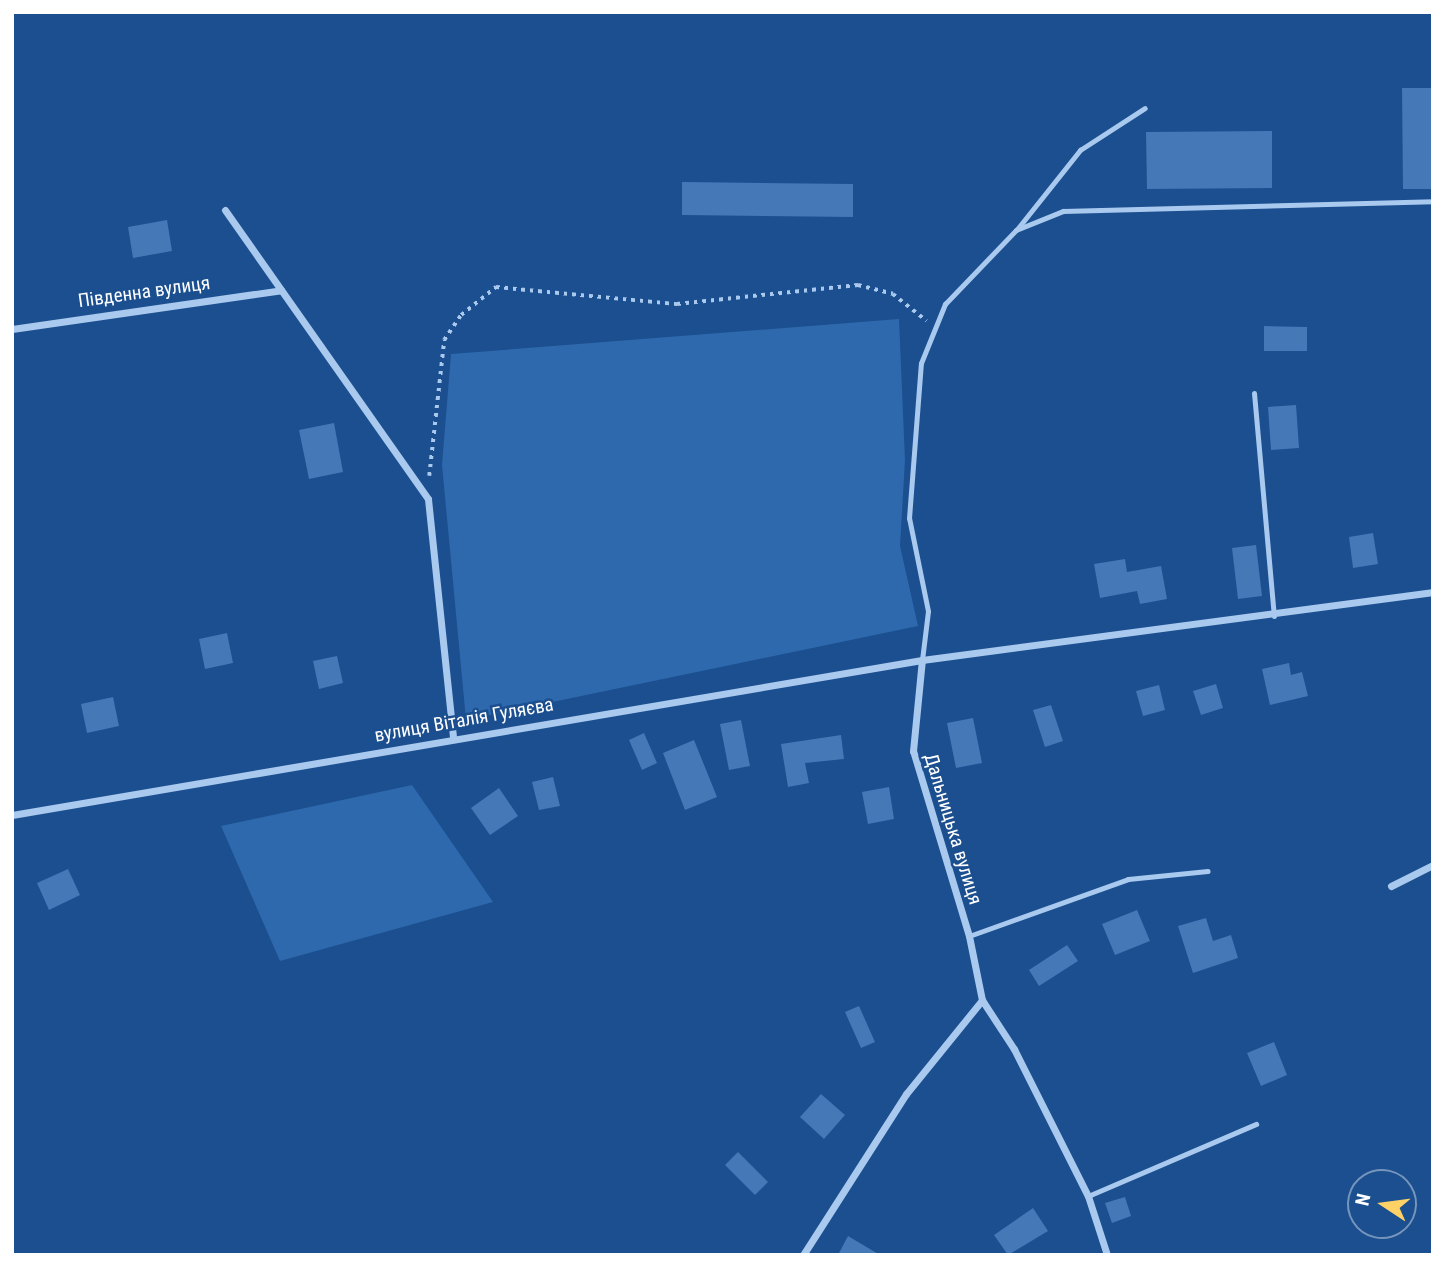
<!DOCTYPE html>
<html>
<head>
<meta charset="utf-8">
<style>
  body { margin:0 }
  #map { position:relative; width:1445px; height:1267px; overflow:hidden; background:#1b4f8f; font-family:"Roboto Condensed",sans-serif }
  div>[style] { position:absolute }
  .green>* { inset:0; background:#2e69ad }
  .building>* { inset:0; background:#4478b7 }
  .path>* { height:3.5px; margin-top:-1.75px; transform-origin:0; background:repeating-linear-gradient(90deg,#a9c9ee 0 3.5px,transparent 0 8.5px) }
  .lane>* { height:5px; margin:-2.5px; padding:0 2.5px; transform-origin:2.5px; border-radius:2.5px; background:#a9c9ee }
  .street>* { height:7px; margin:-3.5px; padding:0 3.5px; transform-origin:3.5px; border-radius:3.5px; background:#a9c9ee }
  span { translate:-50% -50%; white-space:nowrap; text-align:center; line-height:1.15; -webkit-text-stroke:5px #1b4f8f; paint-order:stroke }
  .street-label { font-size:19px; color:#fff }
  .frame { position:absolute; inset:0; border:14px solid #fff; pointer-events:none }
  .north { position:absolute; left:1347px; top:1169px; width:70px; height:70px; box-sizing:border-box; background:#1b4f8f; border:2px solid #7695bc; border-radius:50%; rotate:283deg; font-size:19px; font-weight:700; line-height:28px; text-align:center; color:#fff }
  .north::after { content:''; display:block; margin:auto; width:24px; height:32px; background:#ffd166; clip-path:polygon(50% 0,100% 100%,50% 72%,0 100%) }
</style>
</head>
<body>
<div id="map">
  <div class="green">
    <div style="clip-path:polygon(899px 319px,905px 460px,900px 546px,918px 626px,466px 720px,442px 465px,451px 354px)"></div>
    <div style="clip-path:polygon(412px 785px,493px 902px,280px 961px,221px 826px)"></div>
  </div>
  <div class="building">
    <div style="clip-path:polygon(1402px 88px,1433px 88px,1433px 189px,1403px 189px)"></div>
    <div style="clip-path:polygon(1272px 131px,1272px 188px,1147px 189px,1146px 132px)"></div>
    <div style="clip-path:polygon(682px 182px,853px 184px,853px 217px,682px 215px)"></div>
    <div style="clip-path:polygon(167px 220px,172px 251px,133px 258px,128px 227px)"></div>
    <div style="clip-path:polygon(1264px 326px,1307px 327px,1307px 351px,1264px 351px)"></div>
    <div style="clip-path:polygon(1296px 405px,1299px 448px,1271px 450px,1268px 407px)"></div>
    <div style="clip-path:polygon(334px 423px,343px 472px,309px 479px,299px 430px)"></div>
    <div style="clip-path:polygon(1373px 533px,1378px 564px,1353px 568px,1349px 537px)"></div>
    <div style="clip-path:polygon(1256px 545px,1262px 596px,1238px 599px,1232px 548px)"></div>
    <div style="clip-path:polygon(1125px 559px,1127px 572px,1161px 566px,1167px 599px,1140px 604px,1137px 591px,1100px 598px,1094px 564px)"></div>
    <div style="clip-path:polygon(227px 633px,233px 663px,205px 669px,199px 639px)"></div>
    <div style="clip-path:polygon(337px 656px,343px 683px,319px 689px,313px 661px)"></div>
    <div style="clip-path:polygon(1289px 663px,1291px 675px,1302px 672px,1308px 696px,1270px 705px,1262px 669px)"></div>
    <div style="clip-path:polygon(1216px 684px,1223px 708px,1201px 715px,1193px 691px)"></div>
    <div style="clip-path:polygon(1159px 685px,1165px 710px,1143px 716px,1136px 691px)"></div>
    <div style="clip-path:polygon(113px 697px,119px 726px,87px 733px,81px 704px)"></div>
    <div style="clip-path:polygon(1051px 705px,1063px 741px,1045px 747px,1033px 710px)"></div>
    <div style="clip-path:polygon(973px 718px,982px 763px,956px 768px,947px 723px)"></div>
    <div style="clip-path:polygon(741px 720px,750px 766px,729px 770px,720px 724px)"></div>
    <div style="clip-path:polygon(644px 733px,657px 763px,642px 770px,629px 740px)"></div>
    <div style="clip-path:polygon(841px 735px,844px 759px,805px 763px,809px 783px,788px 787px,781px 744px)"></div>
    <div style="clip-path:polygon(694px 740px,717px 797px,685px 810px,663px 753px)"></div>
    <div style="clip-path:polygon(553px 777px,560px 806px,539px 810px,532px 782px)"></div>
    <div style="clip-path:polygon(889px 787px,894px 819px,868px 824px,862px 792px)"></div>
    <div style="clip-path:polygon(499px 788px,518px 816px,490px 835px,471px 808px)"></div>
    <div style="clip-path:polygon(68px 869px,80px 895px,49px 910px,37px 883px)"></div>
    <div style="clip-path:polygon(1137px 910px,1150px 941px,1115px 955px,1102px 924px)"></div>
    <div style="clip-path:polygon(1206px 918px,1213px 941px,1231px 935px,1238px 958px,1193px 973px,1178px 926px)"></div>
    <div style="clip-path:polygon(1067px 945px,1078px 961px,1039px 986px,1029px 970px)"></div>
    <div style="clip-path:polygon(859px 1006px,875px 1042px,861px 1048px,845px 1012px)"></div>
    <div style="clip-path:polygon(1274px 1042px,1287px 1075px,1261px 1086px,1247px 1053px)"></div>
    <div style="clip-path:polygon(821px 1094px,845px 1115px,824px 1139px,800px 1117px)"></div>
    <div style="clip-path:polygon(738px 1152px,768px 1182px,755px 1195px,725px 1165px)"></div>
    <div style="clip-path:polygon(1125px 1197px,1131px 1216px,1112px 1223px,1105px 1203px)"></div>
    <div style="clip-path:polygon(1033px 1208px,1048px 1231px,1008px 1255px,994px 1235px)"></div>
    <div style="clip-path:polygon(848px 1236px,880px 1255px,838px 1255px)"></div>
  </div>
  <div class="path">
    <div style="left:429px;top:476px;width:137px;rotate:-83.7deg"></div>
    <div style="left:444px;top:340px;width:30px;rotate:-56deg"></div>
    <div style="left:461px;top:315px;width:45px;rotate:-38.7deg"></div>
    <div style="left:496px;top:287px;width:182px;rotate:5.4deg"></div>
    <div style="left:677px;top:304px;width:182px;rotate:-6deg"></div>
    <div style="left:858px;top:285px;width:36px;rotate:14deg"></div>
    <div style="left:893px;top:294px;width:43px;rotate:38.5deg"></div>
  </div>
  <div class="lane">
    <div style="left:1018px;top:228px;width:100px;rotate:-51.5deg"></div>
    <div style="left:1080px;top:150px;width:77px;rotate:-32.9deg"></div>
    <div style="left:1254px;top:393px;width:224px;rotate:84.9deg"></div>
    <div style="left:922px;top:660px;width:49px;rotate:-83deg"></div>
    <div style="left:928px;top:611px;width:95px;rotate:-101.5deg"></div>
    <div style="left:909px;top:518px;width:155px;rotate:-85.6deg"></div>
    <div style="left:921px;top:363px;width:64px;rotate:-67.9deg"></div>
    <div style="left:945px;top:304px;width:103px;rotate:-46.2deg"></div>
    <div style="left:1016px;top:230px;width:51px;rotate:-22deg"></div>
    <div style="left:1063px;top:211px;width:370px;rotate:-1.5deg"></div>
    <div style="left:969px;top:936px;width:169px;rotate:-19.7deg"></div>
    <div style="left:1128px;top:879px;width:80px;rotate:-5.7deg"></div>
    <div style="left:1088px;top:1196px;width:183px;rotate:-23.2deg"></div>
  </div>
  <div class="street">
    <div style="left:225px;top:210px;width:353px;rotate:54.9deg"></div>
    <div style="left:428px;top:499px;width:240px;rotate:84deg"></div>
    <div style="left:12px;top:329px;width:272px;rotate:-8.2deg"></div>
    <div style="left:12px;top:815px;width:923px;rotate:-9.67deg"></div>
    <div style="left:1391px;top:886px;width:47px;rotate:-26.6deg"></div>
    <div style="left:982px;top:1000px;width:59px;rotate:56.9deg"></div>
    <div style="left:1014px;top:1049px;width:165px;rotate:63.3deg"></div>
    <div style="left:1088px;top:1196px;width:62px;rotate:72.1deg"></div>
    <div style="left:803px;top:1255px;width:191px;rotate:-57.4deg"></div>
    <div style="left:906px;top:1094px;width:121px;rotate:-51deg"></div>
    <div style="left:982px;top:1000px;width:65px;rotate:-101.5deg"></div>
    <div style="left:969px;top:936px;width:193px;rotate:-106.8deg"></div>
    <div style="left:913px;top:751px;width:91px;rotate:-84.4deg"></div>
    <div style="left:922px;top:660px;width:516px;rotate:-7.58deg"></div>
  </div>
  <div class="street-label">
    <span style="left:144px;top:292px;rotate:-8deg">Південна вулиця</span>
    <span style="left:464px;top:720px;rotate:-10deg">вулиця Віталія Гуляєва</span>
    <span style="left:953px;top:829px;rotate:73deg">Дальницька вулиця</span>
  </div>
  <div class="frame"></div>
  <div class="north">N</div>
</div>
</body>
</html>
